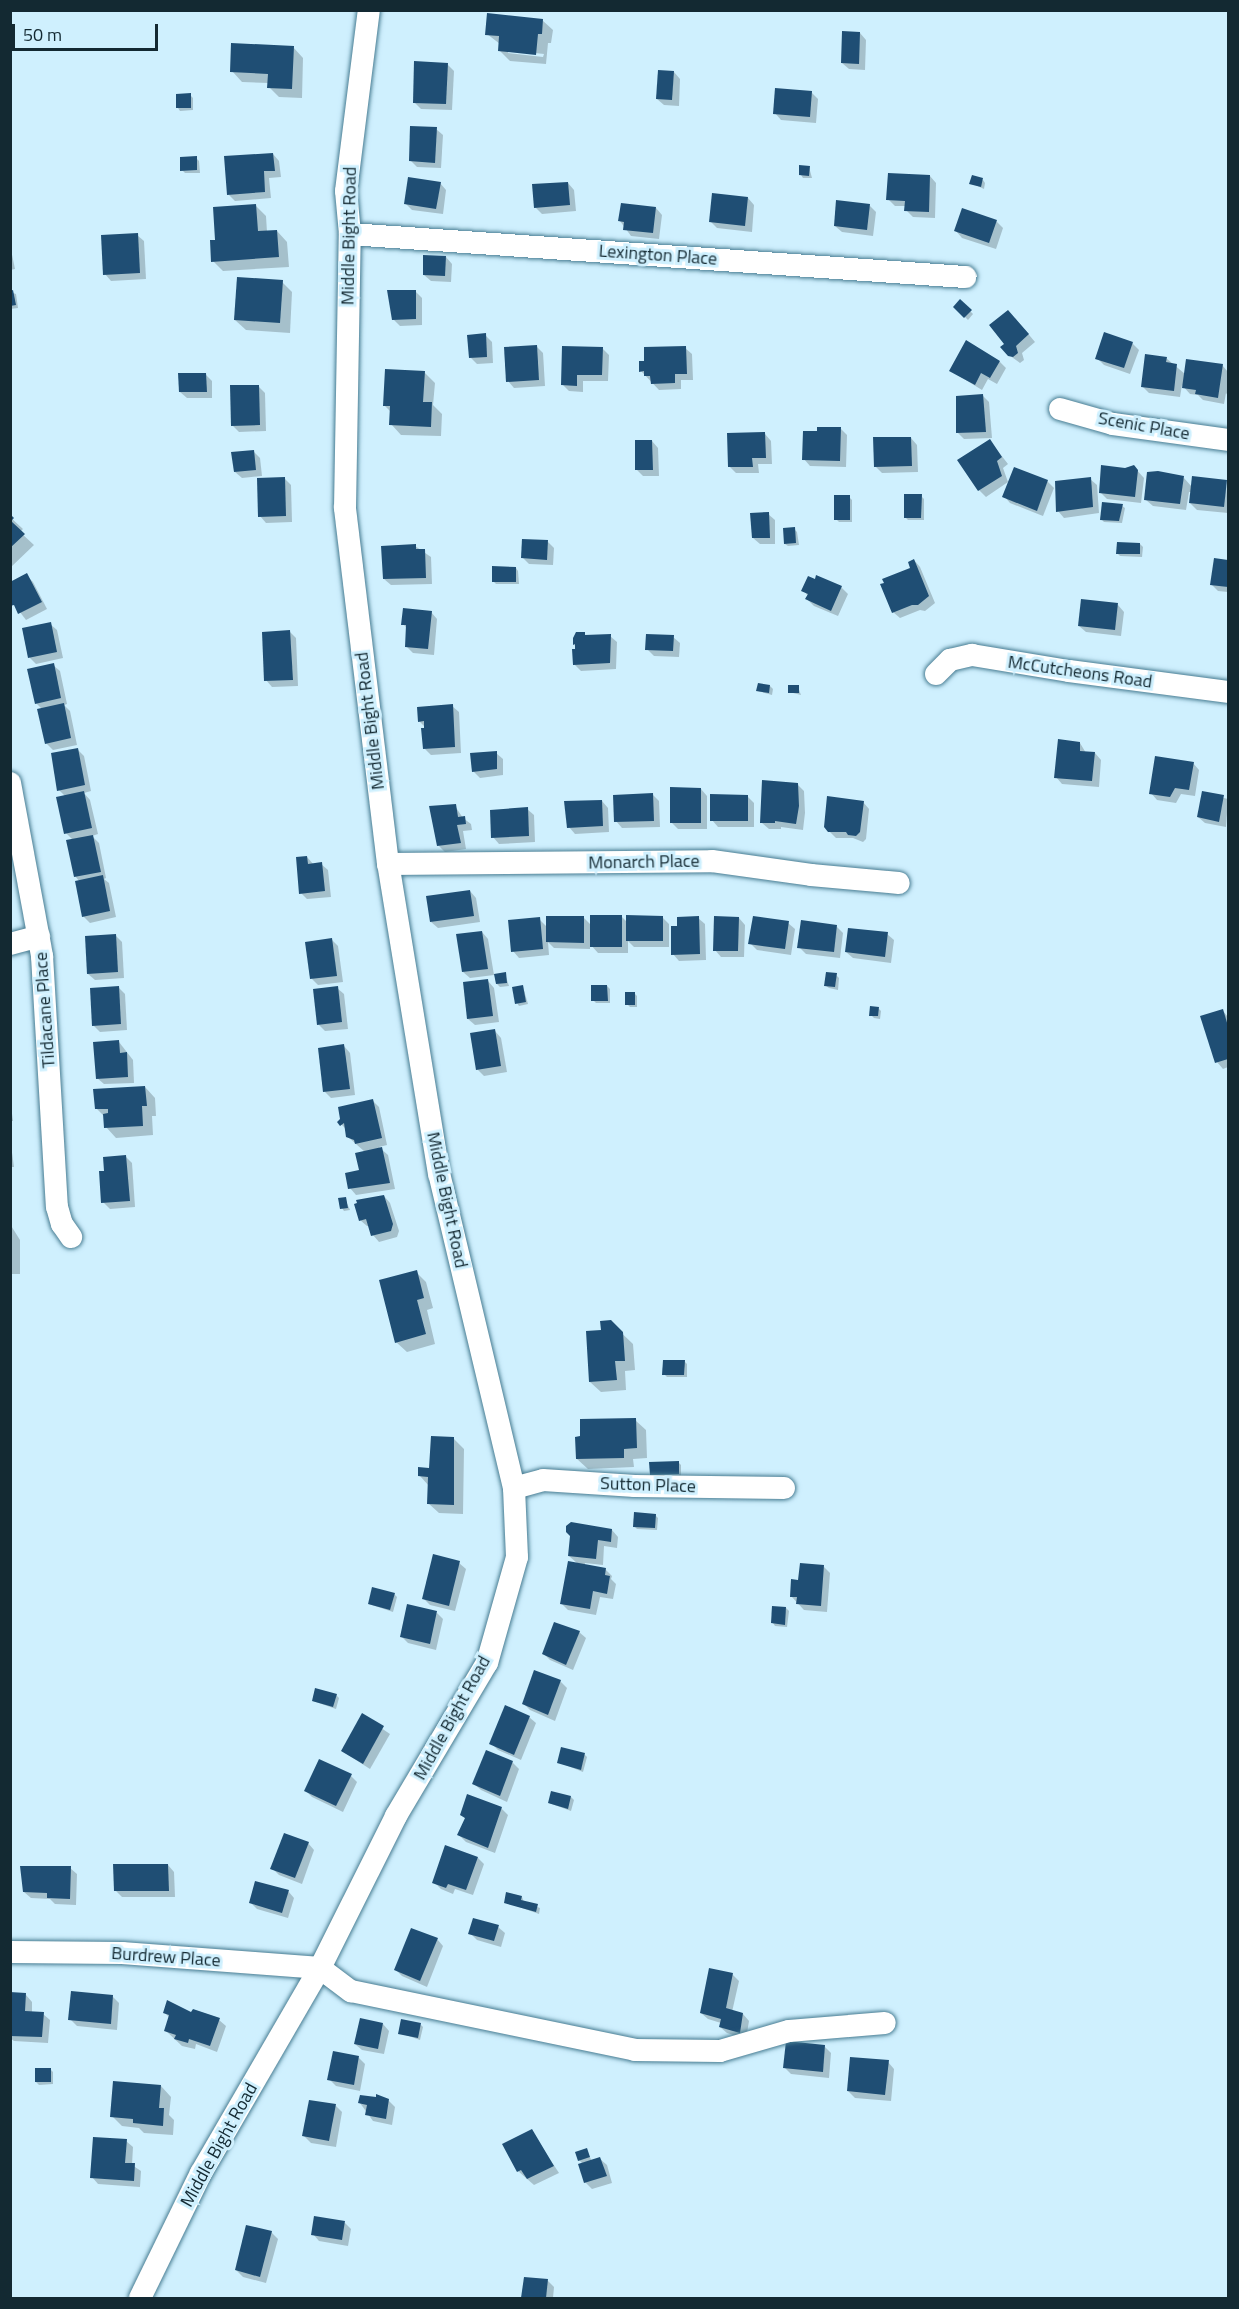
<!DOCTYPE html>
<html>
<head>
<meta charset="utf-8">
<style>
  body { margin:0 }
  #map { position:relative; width:1239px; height:2309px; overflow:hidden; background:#cff0fe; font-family:"Titillium Web",sans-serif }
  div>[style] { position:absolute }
  .shadow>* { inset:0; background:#0003 }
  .building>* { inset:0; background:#1f4e74 }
  .roads { filter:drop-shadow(0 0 2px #477c92) drop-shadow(0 0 2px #477c92) }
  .minor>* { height:22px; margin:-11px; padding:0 11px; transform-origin:11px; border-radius:11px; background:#fff }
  span { translate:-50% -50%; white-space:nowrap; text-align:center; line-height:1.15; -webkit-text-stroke:6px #cff0fe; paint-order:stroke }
  .street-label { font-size:18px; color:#132932 }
  .frame { position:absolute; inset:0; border:12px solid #132932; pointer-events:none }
  .scale { position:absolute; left:12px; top:24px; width:146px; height:27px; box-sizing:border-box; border:3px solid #132932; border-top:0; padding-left:8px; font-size:18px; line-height:21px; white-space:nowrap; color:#132932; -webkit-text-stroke:4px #cff0fe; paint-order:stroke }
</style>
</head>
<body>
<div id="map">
  <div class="shadow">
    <div style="clip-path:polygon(evenodd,542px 20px,553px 30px,551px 43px,548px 43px,546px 64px,510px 61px,499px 50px,500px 44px,487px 34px,542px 20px,508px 50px,544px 54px,543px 57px,508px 53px,508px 50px)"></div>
    <div style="clip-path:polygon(860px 33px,866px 40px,865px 70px,849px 69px,842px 63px)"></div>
    <div style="clip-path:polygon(293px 47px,303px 58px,302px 98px,279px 97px,269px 87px,269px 83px,242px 82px,232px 71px)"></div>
    <div style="clip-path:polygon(447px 64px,454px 71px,452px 110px,421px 109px,414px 102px)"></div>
    <div style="clip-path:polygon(674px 72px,680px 79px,679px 106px,664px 105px,657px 99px)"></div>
    <div style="clip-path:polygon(811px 92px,818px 99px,816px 123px,781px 120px,775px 113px)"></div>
    <div style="clip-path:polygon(190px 95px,193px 98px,193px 110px,180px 111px,178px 108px)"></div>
    <div style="clip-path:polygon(436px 129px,443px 135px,441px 168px,417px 167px,410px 160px)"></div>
    <div style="clip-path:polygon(273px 154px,279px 161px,281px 177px,269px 178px,271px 198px,235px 201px,229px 195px)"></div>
    <div style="clip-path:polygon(196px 158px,199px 161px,200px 173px,185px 173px,182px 170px)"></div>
    <div style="clip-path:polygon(809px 167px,812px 178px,803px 178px,801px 175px)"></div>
    <div style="clip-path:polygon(930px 176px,936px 183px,935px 218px,913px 217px,906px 210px,906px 206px,895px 206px,888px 199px)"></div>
    <div style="clip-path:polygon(983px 180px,985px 183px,984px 189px,971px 183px)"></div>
    <div style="clip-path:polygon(440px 183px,446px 190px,443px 214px,412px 210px,405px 203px)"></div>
    <div style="clip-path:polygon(568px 183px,574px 190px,576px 211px,542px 214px,535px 207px)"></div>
    <div style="clip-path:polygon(748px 198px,754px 205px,752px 232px,717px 228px,711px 222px)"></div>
    <div style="clip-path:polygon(869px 205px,876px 212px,873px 236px,842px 232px,835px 226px)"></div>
    <div style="clip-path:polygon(256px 206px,266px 216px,267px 232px,277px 231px,287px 242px,289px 267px,223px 271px,213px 261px,217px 242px)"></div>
    <div style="clip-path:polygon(656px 208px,662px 215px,659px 239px,631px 236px,620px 221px)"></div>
    <div style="clip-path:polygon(996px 221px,1003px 228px,996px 249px,962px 238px,956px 231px)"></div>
    <div style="clip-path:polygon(137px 235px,144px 241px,146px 279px,111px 281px,105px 274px)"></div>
    <div style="clip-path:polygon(10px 245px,15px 269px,10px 270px)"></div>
    <div style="clip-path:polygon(446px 257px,452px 264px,451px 282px,431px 281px,424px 275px)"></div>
    <div style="clip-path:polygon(282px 282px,292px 292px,290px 333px,246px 330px,235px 320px)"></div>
    <div style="clip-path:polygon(415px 291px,422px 298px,422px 325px,400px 326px,393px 319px)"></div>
    <div style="clip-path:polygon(10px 292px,16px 294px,18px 308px,10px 309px)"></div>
    <div style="clip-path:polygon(960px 301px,973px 314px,968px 320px,955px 307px)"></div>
    <div style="clip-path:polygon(1015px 318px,1035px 342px,1022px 353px,1024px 360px,1020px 363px,1009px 355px,1006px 344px)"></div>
    <div style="clip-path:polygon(485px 335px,492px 342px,493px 363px,477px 364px,471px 358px)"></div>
    <div style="clip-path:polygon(1132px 343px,1139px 350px,1130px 374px,1104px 365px,1097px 358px)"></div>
    <div style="clip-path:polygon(536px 346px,543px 353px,545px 386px,514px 388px,508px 381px)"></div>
    <div style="clip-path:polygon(602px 348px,609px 355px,608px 381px,583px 381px,583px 392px,569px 391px,563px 385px)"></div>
    <div style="clip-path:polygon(685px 348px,692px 354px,693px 380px,681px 380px,681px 389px,659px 390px,641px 371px)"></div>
    <div style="clip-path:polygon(1166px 358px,1185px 374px,1222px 365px,1228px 372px,1228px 396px,1226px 393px,1224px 404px,1203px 400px,1198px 395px,1190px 394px,1182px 385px,1180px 397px,1149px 393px,1142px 386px)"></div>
    <div style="clip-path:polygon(1000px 362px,1006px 368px,997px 384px,988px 379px,982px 390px,951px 371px)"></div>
    <div style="clip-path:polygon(424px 372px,435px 383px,433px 405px,442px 414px,441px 436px,401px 435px,391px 424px,391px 412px,384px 405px)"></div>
    <div style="clip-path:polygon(205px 374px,212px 381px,212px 398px,187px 398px,180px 392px)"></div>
    <div style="clip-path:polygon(258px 386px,265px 393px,266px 431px,239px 432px,232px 425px)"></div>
    <div style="clip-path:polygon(983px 396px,989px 402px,992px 438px,964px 439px,957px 432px)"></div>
    <div style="clip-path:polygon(841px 429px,847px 435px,846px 467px,810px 466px,804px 459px,819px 432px)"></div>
    <div style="clip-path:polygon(765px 434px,771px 441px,772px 464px,758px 464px,759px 473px,736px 473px,729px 466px)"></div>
    <div style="clip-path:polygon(911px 438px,917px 445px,918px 472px,882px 473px,875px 466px)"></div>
    <div style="clip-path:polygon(652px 441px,658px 448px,659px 476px,643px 476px,637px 470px)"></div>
    <div style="clip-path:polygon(990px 441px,1008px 464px,1003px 468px,1008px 482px,986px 497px,979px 490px)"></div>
    <div style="clip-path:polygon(253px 451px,260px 458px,262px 476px,242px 478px,235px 472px)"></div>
    <div style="clip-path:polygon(1134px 467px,1144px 478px,1141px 503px,1107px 499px,1100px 492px,1125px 470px)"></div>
    <div style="clip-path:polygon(284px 478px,291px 485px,292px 522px,266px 523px,260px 516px)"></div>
    <div style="clip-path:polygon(1184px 478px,1192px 487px,1226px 481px,1228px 513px,1197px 510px,1190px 503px,1192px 492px,1189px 492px,1186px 510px,1153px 506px,1146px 500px)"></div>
    <div style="clip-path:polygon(1090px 479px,1097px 485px,1099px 513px,1064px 518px,1058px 511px)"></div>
    <div style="clip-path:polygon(1047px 481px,1054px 488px,1043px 516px,1010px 503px,1004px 496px)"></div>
    <div style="clip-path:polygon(921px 496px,924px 499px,924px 520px,908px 520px,905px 517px)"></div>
    <div style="clip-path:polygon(849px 497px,852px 500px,852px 522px,839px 522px,836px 519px)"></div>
    <div style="clip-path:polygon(1122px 506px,1125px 508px,1122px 523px,1104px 522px,1101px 519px)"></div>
    <div style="clip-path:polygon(768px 514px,775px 520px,775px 544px,760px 544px,753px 538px)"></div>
    <div style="clip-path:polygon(10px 517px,23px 529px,20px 532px,34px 545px,10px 568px)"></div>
    <div style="clip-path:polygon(794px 529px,797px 532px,799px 545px,788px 546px,785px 544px)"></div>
    <div style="clip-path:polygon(548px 542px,554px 548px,553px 565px,529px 564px,522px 557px)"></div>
    <div style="clip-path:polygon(1140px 544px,1143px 547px,1142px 557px,1120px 556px,1117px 553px)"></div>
    <div style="clip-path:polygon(415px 546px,431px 557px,432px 584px,391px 585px,384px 579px)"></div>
    <div style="clip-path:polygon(914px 560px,920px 567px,935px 603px,925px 611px,920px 610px,900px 618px,893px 612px)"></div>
    <div style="clip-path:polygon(1215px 560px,1228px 561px,1228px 592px,1218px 591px,1212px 585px)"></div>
    <div style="clip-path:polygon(516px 568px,518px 571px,519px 584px,496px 584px,493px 581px)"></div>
    <div style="clip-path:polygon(26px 575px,33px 582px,47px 609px,26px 620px,10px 599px)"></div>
    <div style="clip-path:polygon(817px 577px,841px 587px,848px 594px,838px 616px,814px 606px,807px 599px,808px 596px,803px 590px)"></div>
    <div style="clip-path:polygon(1118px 605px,1124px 612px,1121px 636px,1086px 632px,1079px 626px)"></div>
    <div style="clip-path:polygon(431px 612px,437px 619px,434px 655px,413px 653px,406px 646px,408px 629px,403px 624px)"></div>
    <div style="clip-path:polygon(50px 624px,57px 630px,63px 658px,36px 664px,30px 658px,24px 629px)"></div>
    <div style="clip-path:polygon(290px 632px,296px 638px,298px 686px,272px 687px,266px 680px)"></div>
    <div style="clip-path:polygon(584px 633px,587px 637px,610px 636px,617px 642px,616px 669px,581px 671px,574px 664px,577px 650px,574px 644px)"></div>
    <div style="clip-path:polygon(673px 637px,680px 643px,679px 657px,654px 656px,647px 649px)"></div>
    <div style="clip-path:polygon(53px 665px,60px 671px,67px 704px,64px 705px,70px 711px,77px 745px,53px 750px,46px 743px,42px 709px,36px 703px)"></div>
    <div style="clip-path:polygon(770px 686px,773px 689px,772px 695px,758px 691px)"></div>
    <div style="clip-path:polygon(798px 687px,801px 695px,789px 692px)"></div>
    <div style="clip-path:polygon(452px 706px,459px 712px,461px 753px,431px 755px,424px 748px,427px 729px,419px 721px)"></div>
    <div style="clip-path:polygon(1080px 743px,1086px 753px,1095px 753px,1101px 760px,1099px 787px,1062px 784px,1056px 777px)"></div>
    <div style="clip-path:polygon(77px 749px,84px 756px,91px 791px,84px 793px,90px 800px,98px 834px,92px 836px,99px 843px,106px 878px,104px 879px,109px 883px,116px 917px,90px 923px,83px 916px,80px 882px,75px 876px,73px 840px,66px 833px,66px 797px,59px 790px)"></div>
    <div style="clip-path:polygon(496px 753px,503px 759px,503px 775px,480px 778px,473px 771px)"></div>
    <div style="clip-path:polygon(1193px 763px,1199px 770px,1195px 796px,1181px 794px,1176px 803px,1157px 800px,1151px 793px)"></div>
    <div style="clip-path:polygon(797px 784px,804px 791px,805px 813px,803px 830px,781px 827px,781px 829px,769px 829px,762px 823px)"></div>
    <div style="clip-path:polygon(701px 789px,707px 796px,707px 829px,678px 829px,671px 822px)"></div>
    <div style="clip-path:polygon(1203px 793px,1228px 799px,1226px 827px,1205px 823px,1198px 817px)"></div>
    <div style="clip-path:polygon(653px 795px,659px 801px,660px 827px,622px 828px,616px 821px)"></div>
    <div style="clip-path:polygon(747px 796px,754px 803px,754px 827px,718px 827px,712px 820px)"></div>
    <div style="clip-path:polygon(602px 801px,608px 808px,609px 832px,575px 834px,569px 827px)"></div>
    <div style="clip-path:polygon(863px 802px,869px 809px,866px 839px,863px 842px,853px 838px,836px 838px,829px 831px)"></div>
    <div style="clip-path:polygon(455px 806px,463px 818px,471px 824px,472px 830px,463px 831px,466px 849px,445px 852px,438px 845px)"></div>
    <div style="clip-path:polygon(527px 809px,534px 815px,535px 842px,499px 844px,493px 837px)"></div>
    <div style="clip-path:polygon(307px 857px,314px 865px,321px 864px,328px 870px,331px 897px,307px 899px,301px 893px)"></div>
    <div style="clip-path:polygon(470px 891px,476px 898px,480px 922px,438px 928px,431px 922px)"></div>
    <div style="clip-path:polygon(621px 916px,627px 922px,663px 918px,669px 924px,669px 947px,634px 947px,628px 941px,628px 953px,598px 953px,590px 944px,590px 949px,554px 948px,548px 942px,549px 955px,519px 958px,513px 951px,539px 919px,547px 927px,583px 917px,591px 925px)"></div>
    <div style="clip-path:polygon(698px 918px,705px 924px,706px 960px,679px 961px,673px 954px,678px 928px)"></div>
    <div style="clip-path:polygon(739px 918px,745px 925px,744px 957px,721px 957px,715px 950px)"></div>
    <div style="clip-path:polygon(788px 923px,795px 929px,791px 955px,757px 950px,750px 943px)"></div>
    <div style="clip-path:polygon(836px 926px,843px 933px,840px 958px,806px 954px,799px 947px)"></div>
    <div style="clip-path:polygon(482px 932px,488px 939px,494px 975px,470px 978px,463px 972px)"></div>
    <div style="clip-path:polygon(887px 934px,894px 940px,891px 963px,853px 958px,846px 952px)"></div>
    <div style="clip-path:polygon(115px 935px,122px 942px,124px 978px,95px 980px,88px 974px)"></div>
    <div style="clip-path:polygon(332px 940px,338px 946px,343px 982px,318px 985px,312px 979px)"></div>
    <div style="clip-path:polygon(505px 974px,509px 986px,500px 987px,497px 984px)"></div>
    <div style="clip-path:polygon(836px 975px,839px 978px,838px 990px,829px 988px,826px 986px)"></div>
    <div style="clip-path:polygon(488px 981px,494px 988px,499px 1022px,475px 1025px,468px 1019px)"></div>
    <div style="clip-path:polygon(607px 986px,610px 989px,610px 1003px,596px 1003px,593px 1000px)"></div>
    <div style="clip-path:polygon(118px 987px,125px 994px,127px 1030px,100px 1032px,93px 1025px)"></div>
    <div style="clip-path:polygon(523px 987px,528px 1004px,519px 1006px,517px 1003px)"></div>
    <div style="clip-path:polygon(337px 988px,344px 994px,348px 1029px,325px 1031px,319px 1025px)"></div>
    <div style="clip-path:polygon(634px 993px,637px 996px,637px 1007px,630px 1007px,627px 1004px)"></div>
    <div style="clip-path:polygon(878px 1008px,881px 1011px,880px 1019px,874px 1018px,871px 1015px)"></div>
    <div style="clip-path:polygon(1222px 1010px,1228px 1017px,1228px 1067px,1223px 1069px,1217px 1062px)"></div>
    <div style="clip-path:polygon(495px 1031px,501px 1038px,507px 1072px,484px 1076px,477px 1069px)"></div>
    <div style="clip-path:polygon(119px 1042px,133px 1060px,134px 1083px,104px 1084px,97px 1078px)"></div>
    <div style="clip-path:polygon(344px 1046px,350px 1053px,355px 1095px,331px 1098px,325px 1092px)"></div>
    <div style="clip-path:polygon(145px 1087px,155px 1098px,156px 1116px,152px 1116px,153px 1135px,116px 1138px,106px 1127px,105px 1117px,96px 1108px)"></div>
    <div style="clip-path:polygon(10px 1099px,13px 1121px,10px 1121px)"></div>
    <div style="clip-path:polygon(373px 1101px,379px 1107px,387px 1145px,379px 1147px,388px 1155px,395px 1189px,356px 1195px,350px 1188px,361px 1171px,365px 1152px,347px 1136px,346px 1129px,339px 1122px)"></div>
    <div style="clip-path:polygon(10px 1138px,14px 1167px,10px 1167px)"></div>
    <div style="clip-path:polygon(126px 1157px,132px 1163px,135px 1207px,110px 1209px,103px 1202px,106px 1172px)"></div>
    <div style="clip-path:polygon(384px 1196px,390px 1203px,399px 1231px,397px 1237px,379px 1242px,373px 1235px,370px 1226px,367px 1226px,360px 1220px,359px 1204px)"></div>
    <div style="clip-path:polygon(345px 1199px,350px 1210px,344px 1211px,342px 1208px)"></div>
    <div style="clip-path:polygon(10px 1224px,20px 1240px,20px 1274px,10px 1274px)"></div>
    <div style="clip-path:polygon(416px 1272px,426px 1282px,433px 1308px,427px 1310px,435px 1344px,407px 1352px,396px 1342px)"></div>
    <div style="clip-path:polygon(610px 1322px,633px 1344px,635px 1370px,625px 1371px,626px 1390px,601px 1392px,590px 1382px,603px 1332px)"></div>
    <div style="clip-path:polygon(684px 1361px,687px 1364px,687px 1377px,667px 1377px,664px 1374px)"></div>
    <div style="clip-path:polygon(635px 1420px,646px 1430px,647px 1458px,633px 1459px,634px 1467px,588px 1469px,577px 1459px)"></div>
    <div style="clip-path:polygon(454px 1439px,464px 1449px,463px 1514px,439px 1513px,428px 1503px,429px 1486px,420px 1476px,431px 1469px)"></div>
    <div style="clip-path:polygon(678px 1462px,681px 1465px,681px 1477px,654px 1477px,651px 1474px)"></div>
    <div style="clip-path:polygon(655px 1515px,658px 1518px,657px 1530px,637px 1529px,634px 1526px)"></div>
    <div style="clip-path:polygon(612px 1530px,618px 1537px,617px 1548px,604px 1546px,603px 1565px,585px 1563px,585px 1566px,605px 1569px,612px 1576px,611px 1579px,616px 1584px,613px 1599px,600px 1597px,596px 1615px,568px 1610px,561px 1603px,578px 1564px,569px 1556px,571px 1536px)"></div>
    <div style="clip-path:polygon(459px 1563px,466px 1569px,455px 1611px,430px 1605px,423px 1598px)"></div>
    <div style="clip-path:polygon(823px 1566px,830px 1573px,827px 1612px,804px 1610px,791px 1596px,800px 1582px)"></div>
    <div style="clip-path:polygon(394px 1594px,397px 1597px,393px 1612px,369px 1604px)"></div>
    <div style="clip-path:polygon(786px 1608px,789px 1611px,787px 1627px,775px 1626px,773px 1623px)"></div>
    <div style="clip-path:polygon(437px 1613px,443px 1619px,436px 1650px,408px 1643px,402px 1637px)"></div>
    <div style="clip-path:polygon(579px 1632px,586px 1638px,573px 1670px,550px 1660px,544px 1654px)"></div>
    <div style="clip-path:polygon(560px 1681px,567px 1688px,555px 1721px,530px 1710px,523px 1703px)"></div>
    <div style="clip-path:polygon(336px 1695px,339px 1698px,336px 1709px,313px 1701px)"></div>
    <div style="clip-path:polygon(362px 1715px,390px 1734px,370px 1769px,342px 1751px)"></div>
    <div style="clip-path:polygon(529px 1717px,536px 1723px,521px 1760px,498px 1750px,491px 1743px)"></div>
    <div style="clip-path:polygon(584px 1754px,587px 1757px,583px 1772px,558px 1762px)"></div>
    <div style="clip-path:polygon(512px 1762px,519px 1769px,507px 1802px,481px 1790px,474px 1784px)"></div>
    <div style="clip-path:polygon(351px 1776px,357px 1782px,343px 1812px,312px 1797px,306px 1791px)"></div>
    <div style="clip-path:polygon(571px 1797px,574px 1800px,571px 1811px,549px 1803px)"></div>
    <div style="clip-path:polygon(501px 1808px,508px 1815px,495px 1853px,466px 1842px,459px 1835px,466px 1819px,462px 1815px)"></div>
    <div style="clip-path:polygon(308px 1843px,314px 1850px,302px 1884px,279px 1875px,272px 1868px)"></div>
    <div style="clip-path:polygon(478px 1858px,484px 1864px,473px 1895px,455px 1889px,453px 1894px,441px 1889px,434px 1882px)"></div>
    <div style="clip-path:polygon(168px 1865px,174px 1872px,175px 1897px,122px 1897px,115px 1890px)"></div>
    <div style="clip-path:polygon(70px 1868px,77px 1874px,76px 1905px,55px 1904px,50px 1899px,31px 1898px,24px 1892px)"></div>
    <div style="clip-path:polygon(288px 1891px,294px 1898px,288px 1918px,257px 1909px,250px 1902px)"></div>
    <div style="clip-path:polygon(522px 1897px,524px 1902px,540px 1908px,539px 1914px,505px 1902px)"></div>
    <div style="clip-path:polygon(498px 1927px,505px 1933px,501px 1947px,477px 1940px,470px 1933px)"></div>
    <div style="clip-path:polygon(437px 1939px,443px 1946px,427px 1987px,402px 1976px,395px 1969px)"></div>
    <div style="clip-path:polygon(732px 1974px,739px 1981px,732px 2012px,743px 2014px,749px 2021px,746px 2039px,727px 2033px,720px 2027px,721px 2023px,708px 2019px,701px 2013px)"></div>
    <div style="clip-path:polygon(10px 1994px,26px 1995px,32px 2002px,32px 2013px,43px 2014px,50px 2020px,48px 2043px,14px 2041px,10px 2038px)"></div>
    <div style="clip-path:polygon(113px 1997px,119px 2003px,117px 2030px,77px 2026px,70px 2019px)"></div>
    <div style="clip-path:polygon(164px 2012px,192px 2013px,219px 2020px,226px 2026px,217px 2052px,196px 2044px,195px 2049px,182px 2046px,165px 2030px,170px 2018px)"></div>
    <div style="clip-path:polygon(383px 2024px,389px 2031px,384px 2054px,362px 2050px,355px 2044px)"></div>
    <div style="clip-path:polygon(421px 2025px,423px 2027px,420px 2040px,400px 2033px)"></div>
    <div style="clip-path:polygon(825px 2047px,831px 2053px,829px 2078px,791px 2074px,785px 2068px)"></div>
    <div style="clip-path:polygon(358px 2057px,365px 2064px,360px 2091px,336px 2086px,329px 2079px)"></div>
    <div style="clip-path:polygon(888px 2062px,894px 2069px,891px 2101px,855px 2098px,848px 2091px)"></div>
    <div style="clip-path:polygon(50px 2069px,53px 2072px,53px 2084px,39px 2085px,36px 2082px)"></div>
    <div style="clip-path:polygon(161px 2086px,171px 2097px,169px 2115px,174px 2120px,173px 2135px,144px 2133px,139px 2128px,122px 2126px,112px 2116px)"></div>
    <div style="clip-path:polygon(388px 2100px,395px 2107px,392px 2125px,373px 2121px,360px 2103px)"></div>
    <div style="clip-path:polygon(310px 2101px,336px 2106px,342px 2112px,336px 2147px,311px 2143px,304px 2136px)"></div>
    <div style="clip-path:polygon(531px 2130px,559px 2173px,534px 2185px,518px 2171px)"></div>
    <div style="clip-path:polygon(126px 2141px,133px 2147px,132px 2165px,141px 2171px,140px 2187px,98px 2184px,92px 2177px)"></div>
    <div style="clip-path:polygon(586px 2150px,592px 2161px,600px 2159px,607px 2165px,612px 2183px,592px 2189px,585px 2182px,583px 2164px,579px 2160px)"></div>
    <div style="clip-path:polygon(345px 2223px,351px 2229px,348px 2246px,319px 2241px,313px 2234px)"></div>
    <div style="clip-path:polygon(271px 2232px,278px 2239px,266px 2283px,243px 2277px,236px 2270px)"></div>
    <div style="clip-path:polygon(525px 2278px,548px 2281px,554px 2287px,553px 2298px,523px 2298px)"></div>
  </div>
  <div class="building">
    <div style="clip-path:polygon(487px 13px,543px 19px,542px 34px,538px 34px,536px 55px,498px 51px,499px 36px,485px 35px)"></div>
    <div style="clip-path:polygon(842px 31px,860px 32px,859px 64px,841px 63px)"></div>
    <div style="clip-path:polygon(231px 43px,294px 46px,292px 89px,267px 88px,268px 74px,230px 72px)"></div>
    <div style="clip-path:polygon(414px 61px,448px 63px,446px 104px,413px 103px)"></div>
    <div style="clip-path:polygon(658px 70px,674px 71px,672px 100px,656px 99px)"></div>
    <div style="clip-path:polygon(775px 88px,812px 91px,810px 117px,773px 114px)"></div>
    <div style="clip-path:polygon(191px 93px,191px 108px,176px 108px,176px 94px)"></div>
    <div style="clip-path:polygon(410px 126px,437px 127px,435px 163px,409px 161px)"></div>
    <div style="clip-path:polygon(273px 153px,275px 171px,264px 171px,265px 192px,227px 195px,224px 156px)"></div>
    <div style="clip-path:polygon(197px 156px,197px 170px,180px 171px,180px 157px)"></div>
    <div style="clip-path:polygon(799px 165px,810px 166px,809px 176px,799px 175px)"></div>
    <div style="clip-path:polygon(888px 173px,930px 175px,929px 212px,904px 211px,905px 201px,886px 200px)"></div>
    <div style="clip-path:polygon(972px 175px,983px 178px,981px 187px,969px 184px)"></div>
    <div style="clip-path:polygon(408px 177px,441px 182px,436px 209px,404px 204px)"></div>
    <div style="clip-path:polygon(568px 182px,570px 205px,534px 208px,532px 184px)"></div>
    <div style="clip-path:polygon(712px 193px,748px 197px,745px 226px,709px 222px)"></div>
    <div style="clip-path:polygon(836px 200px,870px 204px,867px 230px,834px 226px)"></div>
    <div style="clip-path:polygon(621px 203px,656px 207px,653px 233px,623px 230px,624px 222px,618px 221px)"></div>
    <div style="clip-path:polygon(256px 204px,258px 231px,277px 230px,279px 257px,211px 262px,210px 240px,215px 240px,213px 207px)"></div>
    <div style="clip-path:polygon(962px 208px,997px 220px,989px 243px,954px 231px)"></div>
    <div style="clip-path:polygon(138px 233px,140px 273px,103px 275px,101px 235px)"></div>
    <div style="clip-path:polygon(423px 255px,446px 256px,445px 276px,423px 275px)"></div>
    <div style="clip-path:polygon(237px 277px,283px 280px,280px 323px,234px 320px)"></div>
    <div style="clip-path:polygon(13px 290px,16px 305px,10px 306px,10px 291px)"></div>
    <div style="clip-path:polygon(387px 290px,416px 290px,416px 319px,392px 320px)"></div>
    <div style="clip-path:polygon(960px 299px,972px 310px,964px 318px,953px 307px)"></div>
    <div style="clip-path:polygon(1008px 310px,1029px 334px,1016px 346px,1018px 353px,1013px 357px,1008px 356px,1000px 347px,1004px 344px,989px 325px)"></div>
    <div style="clip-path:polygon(1104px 332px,1133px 342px,1124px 368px,1095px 359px)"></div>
    <div style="clip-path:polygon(486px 333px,487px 357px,469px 358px,467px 335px)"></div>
    <div style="clip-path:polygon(966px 340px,1000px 361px,990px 378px,981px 373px,975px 385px,949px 371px)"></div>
    <div style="clip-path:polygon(537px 345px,539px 380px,506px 382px,504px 347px)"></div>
    <div style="clip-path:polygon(562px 346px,603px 347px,602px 375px,577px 375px,577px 386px,561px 385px)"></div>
    <div style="clip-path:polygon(686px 346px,687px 374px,675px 374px,675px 383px,651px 384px,650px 376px,644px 376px,644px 371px,639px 372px,639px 361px,644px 361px,644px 347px)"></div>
    <div style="clip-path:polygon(1145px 354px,1167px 357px,1166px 362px,1177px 364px,1174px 391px,1141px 387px)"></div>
    <div style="clip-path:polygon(1186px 359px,1223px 364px,1218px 398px,1195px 394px,1196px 390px,1182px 388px)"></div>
    <div style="clip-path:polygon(385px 369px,425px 371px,423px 402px,432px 402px,431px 427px,389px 425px,390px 406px,383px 406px)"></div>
    <div style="clip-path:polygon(178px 373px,206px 373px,207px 392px,179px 392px)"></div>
    <div style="clip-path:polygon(230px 385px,259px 385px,260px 425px,231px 426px)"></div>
    <div style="clip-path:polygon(983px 394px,986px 432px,956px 433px,956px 396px)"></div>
    <div style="clip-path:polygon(817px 427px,841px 427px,840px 461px,802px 460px,803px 431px,817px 431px)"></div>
    <div style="clip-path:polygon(765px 432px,766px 458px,752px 458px,753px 467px,728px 467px,727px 433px)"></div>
    <div style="clip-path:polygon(873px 437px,911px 437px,912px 466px,874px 467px)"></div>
    <div style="clip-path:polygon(990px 439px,1002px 457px,997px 461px,1002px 476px,978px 491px,957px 460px)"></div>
    <div style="clip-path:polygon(635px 440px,652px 440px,653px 470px,635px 470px)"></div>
    <div style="clip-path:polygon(254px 450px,256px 470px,234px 472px,231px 452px)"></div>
    <div style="clip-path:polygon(1101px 465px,1125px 468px,1134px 465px,1138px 470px,1135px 497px,1099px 493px)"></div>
    <div style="clip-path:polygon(1014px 467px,1048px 480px,1037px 511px,1002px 497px)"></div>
    <div style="clip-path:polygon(1158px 471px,1184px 476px,1180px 504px,1144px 500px,1147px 472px)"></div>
    <div style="clip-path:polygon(1192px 476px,1227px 480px,1224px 507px,1189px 503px)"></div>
    <div style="clip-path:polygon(285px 477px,286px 516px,258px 517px,257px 478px)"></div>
    <div style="clip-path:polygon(1091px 477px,1093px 507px,1056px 512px,1055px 481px)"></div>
    <div style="clip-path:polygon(904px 494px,922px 494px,921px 518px,904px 518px)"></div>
    <div style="clip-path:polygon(834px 495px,850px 495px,850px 520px,834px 520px)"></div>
    <div style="clip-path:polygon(1102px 502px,1123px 504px,1119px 521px,1100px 520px)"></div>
    <div style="clip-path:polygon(769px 512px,770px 538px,752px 538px,750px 513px)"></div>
    <div style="clip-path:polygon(10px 514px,14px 518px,11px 521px,25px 534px,10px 548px)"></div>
    <div style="clip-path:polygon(795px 527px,796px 543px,784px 544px,783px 528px)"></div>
    <div style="clip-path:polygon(522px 539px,548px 540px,547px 560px,521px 558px)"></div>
    <div style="clip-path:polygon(1117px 542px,1140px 543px,1140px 554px,1116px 554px)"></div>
    <div style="clip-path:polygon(416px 544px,416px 549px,425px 549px,426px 578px,383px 579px,381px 546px)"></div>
    <div style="clip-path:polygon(1214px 558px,1228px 560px,1228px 587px,1210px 585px)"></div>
    <div style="clip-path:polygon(914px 559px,929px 596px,918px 605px,912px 605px,892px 613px,880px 584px,884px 583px,882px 579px,910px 568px,908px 562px)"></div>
    <div style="clip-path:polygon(492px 566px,516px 567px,516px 582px,492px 582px)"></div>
    <div style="clip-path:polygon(27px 573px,42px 602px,18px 614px,14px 605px,10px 606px,10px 582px)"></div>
    <div style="clip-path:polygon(816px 575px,842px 586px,831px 611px,805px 599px,808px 594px,801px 591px,808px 576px,815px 579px)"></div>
    <div style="clip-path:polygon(1081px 599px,1118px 603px,1115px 630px,1078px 626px)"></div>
    <div style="clip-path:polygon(403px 608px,432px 611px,428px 649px,405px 647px,406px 625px,401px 625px)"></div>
    <div style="clip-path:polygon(51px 622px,57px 652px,28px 658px,22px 628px)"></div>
    <div style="clip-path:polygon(290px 630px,293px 680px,264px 681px,262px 632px)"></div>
    <div style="clip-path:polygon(576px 632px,585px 632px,585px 635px,611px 634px,610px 663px,573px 665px,572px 649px,575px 649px,575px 644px,573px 645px,573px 638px)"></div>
    <div style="clip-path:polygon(646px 634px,674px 635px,673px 651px,645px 650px)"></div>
    <div style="clip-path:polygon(54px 663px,61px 698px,35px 704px,27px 669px)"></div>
    <div style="clip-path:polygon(758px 683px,770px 685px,769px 693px,756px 691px)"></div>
    <div style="clip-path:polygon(788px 685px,799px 685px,799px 693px,788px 693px)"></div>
    <div style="clip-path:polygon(64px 703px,71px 738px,45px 744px,37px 709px)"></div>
    <div style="clip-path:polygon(453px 704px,455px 747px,423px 749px,421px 728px,424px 728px,424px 721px,418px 722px,417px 707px)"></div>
    <div style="clip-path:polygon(1058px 739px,1080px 742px,1080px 751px,1095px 752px,1092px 781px,1054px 778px)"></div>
    <div style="clip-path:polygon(78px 748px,85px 785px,57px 791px,51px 753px)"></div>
    <div style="clip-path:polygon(497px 751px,497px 769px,472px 772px,470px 753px)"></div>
    <div style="clip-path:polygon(1155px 756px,1194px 762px,1189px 790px,1175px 788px,1170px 797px,1149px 794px)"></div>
    <div style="clip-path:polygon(762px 780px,798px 783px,799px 806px,796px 824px,775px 821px,775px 823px,760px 823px)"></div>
    <div style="clip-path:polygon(670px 787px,701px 788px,701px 823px,670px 823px)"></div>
    <div style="clip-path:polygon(84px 791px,92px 828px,64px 834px,56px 797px)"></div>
    <div style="clip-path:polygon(1202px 791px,1224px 795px,1219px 822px,1197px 817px)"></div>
    <div style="clip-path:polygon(653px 793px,654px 821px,614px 822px,613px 795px)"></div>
    <div style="clip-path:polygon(710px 794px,748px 795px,748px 821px,710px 821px)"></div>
    <div style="clip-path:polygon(827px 796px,864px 801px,860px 832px,856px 836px,848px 835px,846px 832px,828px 832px,824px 827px)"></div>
    <div style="clip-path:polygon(602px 800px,603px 826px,567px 828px,564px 801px)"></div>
    <div style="clip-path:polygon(456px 804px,458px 817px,465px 816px,466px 824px,457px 825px,461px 843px,437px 846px,429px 806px)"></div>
    <div style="clip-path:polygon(528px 807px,529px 836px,491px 838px,490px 810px)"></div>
    <div style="clip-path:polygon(93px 835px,101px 872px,74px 877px,66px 840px)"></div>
    <div style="clip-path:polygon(307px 856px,308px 864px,322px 862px,325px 891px,299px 894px,296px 857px)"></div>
    <div style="clip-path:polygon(103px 875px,110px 911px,82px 917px,75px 881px)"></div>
    <div style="clip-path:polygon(470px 890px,474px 916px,430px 922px,426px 896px)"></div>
    <div style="clip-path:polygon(590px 915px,622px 915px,622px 947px,590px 947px)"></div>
    <div style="clip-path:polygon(626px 915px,663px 916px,663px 941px,626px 941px)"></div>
    <div style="clip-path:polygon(546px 916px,584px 916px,584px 943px,546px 942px)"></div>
    <div style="clip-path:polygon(699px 916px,700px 954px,671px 955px,671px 926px,677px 926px,677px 917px)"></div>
    <div style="clip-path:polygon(714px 916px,739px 917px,738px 951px,713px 951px)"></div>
    <div style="clip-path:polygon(753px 916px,789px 921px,785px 949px,748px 944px)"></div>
    <div style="clip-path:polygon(540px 917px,543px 949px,511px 952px,508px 920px)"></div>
    <div style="clip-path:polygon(801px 920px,837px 925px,834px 952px,797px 948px)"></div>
    <div style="clip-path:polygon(848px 928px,888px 932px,885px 957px,845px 952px)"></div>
    <div style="clip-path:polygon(482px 931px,488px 969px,462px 972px,456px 934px)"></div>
    <div style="clip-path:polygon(116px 934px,118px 972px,87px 974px,85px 936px)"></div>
    <div style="clip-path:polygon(332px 938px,337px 976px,310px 979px,305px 942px)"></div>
    <div style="clip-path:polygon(506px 972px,507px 983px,496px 984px,494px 974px)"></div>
    <div style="clip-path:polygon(826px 972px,837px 973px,835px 987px,824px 986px)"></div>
    <div style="clip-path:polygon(488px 979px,493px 1016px,467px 1019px,463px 982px)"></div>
    <div style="clip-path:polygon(523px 985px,526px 1002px,515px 1004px,512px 987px)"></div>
    <div style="clip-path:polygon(591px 985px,607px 985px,608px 1001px,591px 1001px)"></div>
    <div style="clip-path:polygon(119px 986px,121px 1024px,92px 1026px,90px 988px)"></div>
    <div style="clip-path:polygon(338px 986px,342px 1022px,317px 1025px,313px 989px)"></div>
    <div style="clip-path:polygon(625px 992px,635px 992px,635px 1005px,625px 1005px)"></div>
    <div style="clip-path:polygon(870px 1006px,879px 1007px,878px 1016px,869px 1016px)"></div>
    <div style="clip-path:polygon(1223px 1009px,1228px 1026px,1228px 1059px,1215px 1063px,1200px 1016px)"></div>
    <div style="clip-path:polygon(495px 1029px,501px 1066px,476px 1070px,470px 1033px)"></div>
    <div style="clip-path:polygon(119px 1040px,120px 1053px,127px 1052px,128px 1077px,96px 1079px,93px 1042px)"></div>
    <div style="clip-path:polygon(344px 1044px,350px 1089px,323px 1092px,318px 1048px)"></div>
    <div style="clip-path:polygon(145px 1086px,147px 1106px,142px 1106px,143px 1126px,104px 1128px,103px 1114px,108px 1113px,108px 1109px,95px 1109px,93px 1089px)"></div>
    <div style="clip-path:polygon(373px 1099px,382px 1138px,355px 1144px,354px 1140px,346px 1137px,344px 1123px,340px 1126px,337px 1122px,340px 1119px,338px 1107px)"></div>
    <div style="clip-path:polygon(382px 1147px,390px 1183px,348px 1189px,345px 1173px,359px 1170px,355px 1153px)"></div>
    <div style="clip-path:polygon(126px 1155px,130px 1201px,101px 1203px,99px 1171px,104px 1171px,103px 1157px)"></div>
    <div style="clip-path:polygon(384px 1195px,393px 1224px,391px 1231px,371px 1236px,366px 1219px,359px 1221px,354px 1204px,357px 1203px,356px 1200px)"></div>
    <div style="clip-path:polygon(346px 1197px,348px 1208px,340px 1209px,338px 1198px)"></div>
    <div style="clip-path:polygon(417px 1270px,424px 1298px,417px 1300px,426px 1334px,395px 1343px,379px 1280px)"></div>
    <div style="clip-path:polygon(611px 1320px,623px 1332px,625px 1361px,615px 1361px,617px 1380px,589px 1382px,586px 1331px,601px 1330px,600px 1321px)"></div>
    <div style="clip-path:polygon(663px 1360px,685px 1360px,684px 1375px,662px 1375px)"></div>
    <div style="clip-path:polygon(636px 1418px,637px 1448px,624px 1449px,624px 1458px,576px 1459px,575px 1437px,580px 1436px,580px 1419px)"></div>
    <div style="clip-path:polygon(431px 1436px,454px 1437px,454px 1505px,427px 1504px,428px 1477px,418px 1476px,418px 1467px,429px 1468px)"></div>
    <div style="clip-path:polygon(679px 1461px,679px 1474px,650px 1475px,649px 1462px)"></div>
    <div style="clip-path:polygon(634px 1512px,656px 1514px,655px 1528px,633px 1527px)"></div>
    <div style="clip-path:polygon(571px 1522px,612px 1529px,611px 1542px,598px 1540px,596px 1559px,568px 1556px,570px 1536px,566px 1532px,566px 1526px)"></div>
    <div style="clip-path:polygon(433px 1554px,460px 1561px,449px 1606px,422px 1599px)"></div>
    <div style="clip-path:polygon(568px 1561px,606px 1568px,605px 1575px,610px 1576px,607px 1594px,593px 1591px,590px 1609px,560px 1604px)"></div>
    <div style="clip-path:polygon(800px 1563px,824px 1565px,821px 1606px,796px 1604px,797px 1597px,790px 1597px,791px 1579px,798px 1580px)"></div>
    <div style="clip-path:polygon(372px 1587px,395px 1593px,390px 1610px,368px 1604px)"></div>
    <div style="clip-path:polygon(407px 1604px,437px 1611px,430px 1644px,400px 1637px)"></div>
    <div style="clip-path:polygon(772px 1606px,786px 1607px,785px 1625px,771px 1623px)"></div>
    <div style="clip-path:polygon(554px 1622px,580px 1631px,566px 1665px,542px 1654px)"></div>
    <div style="clip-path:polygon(534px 1670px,561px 1680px,548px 1715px,522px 1704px)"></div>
    <div style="clip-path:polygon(315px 1688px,337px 1694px,333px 1707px,312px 1701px)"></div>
    <div style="clip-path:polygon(505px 1705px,530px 1716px,514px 1755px,489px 1744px)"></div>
    <div style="clip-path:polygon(362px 1713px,384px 1726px,363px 1764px,341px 1751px)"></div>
    <div style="clip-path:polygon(561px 1747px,585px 1753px,581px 1770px,557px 1763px)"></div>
    <div style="clip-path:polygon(486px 1750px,513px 1761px,500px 1796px,472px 1784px)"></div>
    <div style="clip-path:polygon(319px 1759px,352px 1774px,336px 1806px,304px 1791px)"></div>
    <div style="clip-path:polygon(551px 1791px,571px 1796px,568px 1809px,548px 1803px)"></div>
    <div style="clip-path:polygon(467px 1794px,502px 1807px,488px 1848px,457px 1835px,465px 1818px,460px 1815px)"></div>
    <div style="clip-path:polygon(284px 1833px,309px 1842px,295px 1878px,270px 1869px)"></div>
    <div style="clip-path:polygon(445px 1845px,478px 1857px,466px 1890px,448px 1884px,446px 1888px,432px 1883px)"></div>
    <div style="clip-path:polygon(113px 1864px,168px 1864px,169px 1891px,114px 1891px)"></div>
    <div style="clip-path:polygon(20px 1866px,71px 1866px,70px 1899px,47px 1898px,47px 1893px,23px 1892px)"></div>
    <div style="clip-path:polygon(255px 1881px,289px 1890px,282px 1913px,249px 1903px)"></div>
    <div style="clip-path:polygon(506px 1892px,522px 1896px,521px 1900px,538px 1904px,536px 1912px,504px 1903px)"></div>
    <div style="clip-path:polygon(473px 1918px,499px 1925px,494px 1941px,468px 1934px)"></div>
    <div style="clip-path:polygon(411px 1928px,438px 1938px,420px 1981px,394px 1970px)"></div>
    <div style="clip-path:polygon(709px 1968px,733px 1973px,726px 2008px,743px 2013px,740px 2033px,719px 2027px,721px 2019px,700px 2013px)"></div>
    <div style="clip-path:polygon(71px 1991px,113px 1995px,111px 2024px,68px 2020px)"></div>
    <div style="clip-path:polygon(10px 1992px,26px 1993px,25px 2011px,44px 2012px,42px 2037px,10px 2036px)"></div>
    <div style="clip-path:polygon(167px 2000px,191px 2012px,193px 2009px,220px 2018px,210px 2046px,189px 2039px,188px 2043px,174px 2039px,176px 2035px,164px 2031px,169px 2015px,163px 2013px)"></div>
    <div style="clip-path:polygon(360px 2018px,383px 2023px,378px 2049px,354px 2044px)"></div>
    <div style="clip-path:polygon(401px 2019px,421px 2023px,418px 2038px,398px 2034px)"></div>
    <div style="clip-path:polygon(786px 2041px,825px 2045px,823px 2072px,783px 2068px)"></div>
    <div style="clip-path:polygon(333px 2051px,359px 2056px,354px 2085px,327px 2080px)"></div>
    <div style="clip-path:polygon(850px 2057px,889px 2060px,885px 2095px,847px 2091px)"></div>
    <div style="clip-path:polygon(35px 2068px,51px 2068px,51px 2082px,35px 2082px)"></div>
    <div style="clip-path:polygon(113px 2081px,161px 2085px,159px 2108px,164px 2108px,163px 2126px,133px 2123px,133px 2119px,110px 2117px)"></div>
    <div style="clip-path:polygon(376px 2094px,389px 2099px,386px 2119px,365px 2115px,367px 2105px,358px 2103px,360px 2095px,376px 2097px)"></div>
    <div style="clip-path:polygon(309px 2100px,336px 2104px,329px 2141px,302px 2136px)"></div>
    <div style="clip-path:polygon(532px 2129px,554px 2166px,527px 2179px,521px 2170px,517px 2172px,502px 2144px)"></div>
    <div style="clip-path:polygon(93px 2137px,127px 2139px,125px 2163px,135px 2163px,134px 2181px,90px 2178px)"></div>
    <div style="clip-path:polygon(587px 2148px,590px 2157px,578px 2161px,575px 2152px)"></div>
    <div style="clip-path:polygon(600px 2157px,607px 2176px,584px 2183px,578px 2164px)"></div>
    <div style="clip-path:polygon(314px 2216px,345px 2221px,342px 2240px,311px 2235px)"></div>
    <div style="clip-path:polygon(246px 2225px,272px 2231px,260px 2277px,235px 2270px)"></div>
    <div style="clip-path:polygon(524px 2277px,548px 2279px,546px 2298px,521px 2298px)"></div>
  </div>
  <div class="roads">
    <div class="minor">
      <div style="left:350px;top:234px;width:617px;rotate:4deg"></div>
      <div style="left:1060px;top:409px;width:55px;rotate:15.8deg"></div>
      <div style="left:1113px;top:424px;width:116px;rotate:7.9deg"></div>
      <div style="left:936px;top:674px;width:20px;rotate:-45deg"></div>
      <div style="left:950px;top:660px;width:23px;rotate:-13deg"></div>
      <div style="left:972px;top:655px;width:98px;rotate:9.4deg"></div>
      <div style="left:1069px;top:671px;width:160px;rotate:7.5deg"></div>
      <div style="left:10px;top:783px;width:176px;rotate:79.5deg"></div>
      <div style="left:42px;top:956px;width:251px;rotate:86.6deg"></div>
      <div style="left:57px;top:1207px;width:18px;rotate:74deg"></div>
      <div style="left:62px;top:1224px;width:16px;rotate:55deg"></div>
      <div style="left:388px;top:864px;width:324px;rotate:-0.5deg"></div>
      <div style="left:712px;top:861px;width:100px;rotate:8deg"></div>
      <div style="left:811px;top:875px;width:88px;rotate:5.2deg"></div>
      <div style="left:10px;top:944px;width:30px;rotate:-15deg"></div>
      <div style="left:514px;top:1488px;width:30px;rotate:-15deg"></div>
      <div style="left:543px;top:1480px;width:92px;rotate:3.7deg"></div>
      <div style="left:635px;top:1486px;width:149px;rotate:0.8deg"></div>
      <div style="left:10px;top:1952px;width:112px;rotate:0.5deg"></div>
      <div style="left:122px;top:1953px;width:199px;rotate:4.3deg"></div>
      <div style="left:320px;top:1968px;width:39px;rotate:37deg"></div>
      <div style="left:351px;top:1991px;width:290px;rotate:11.7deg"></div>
      <div style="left:635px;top:2050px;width:85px;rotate:0.7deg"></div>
      <div style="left:720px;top:2051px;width:72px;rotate:-16.2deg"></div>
      <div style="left:789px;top:2031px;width:96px;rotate:-4.8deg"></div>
      <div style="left:140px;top:2298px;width:139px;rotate:-64deg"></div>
      <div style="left:201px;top:2173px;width:237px;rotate:-59.9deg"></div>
      <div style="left:320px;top:1968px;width:170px;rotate:-63.4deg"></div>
      <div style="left:396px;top:1816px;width:178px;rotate:-59.3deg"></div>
      <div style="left:487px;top:1663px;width:110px;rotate:-74.2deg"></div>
      <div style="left:517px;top:1557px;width:69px;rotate:-92.5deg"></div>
      <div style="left:514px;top:1488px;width:323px;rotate:-103.4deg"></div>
      <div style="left:439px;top:1174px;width:314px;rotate:-99.3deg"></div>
      <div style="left:388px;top:864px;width:359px;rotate:-96.9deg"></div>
      <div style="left:345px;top:508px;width:274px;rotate:-89deg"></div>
      <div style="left:350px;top:234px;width:43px;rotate:-95.3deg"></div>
      <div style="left:346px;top:191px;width:182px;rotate:-82.8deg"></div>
    </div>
  </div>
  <div class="street-label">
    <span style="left:349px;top:236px;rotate:-89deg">Middle Bight Road</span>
    <span style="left:658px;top:255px;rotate:4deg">Lexington Place</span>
    <span style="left:1144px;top:426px;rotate:10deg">Scenic Place</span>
    <span style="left:1080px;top:672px;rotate:8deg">McCutcheons Road</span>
    <span style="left:370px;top:721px;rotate:-97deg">Middle Bight Road</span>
    <span style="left:644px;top:862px;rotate:-1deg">Monarch Place</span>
    <span style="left:45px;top:1010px;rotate:-94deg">Tildacane Place</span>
    <span style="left:447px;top:1200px;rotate:78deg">Middle Bight Road</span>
    <span style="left:648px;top:1485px;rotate:2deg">Sutton Place</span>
    <span style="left:452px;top:1718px;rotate:-61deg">Middle Bight Road</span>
    <span style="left:166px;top:1957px;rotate:4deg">Burdrew Place</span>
    <span style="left:219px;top:2145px;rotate:-61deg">Middle Bight Road</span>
  </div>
  <div class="frame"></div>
  <div class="scale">50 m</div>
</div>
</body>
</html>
